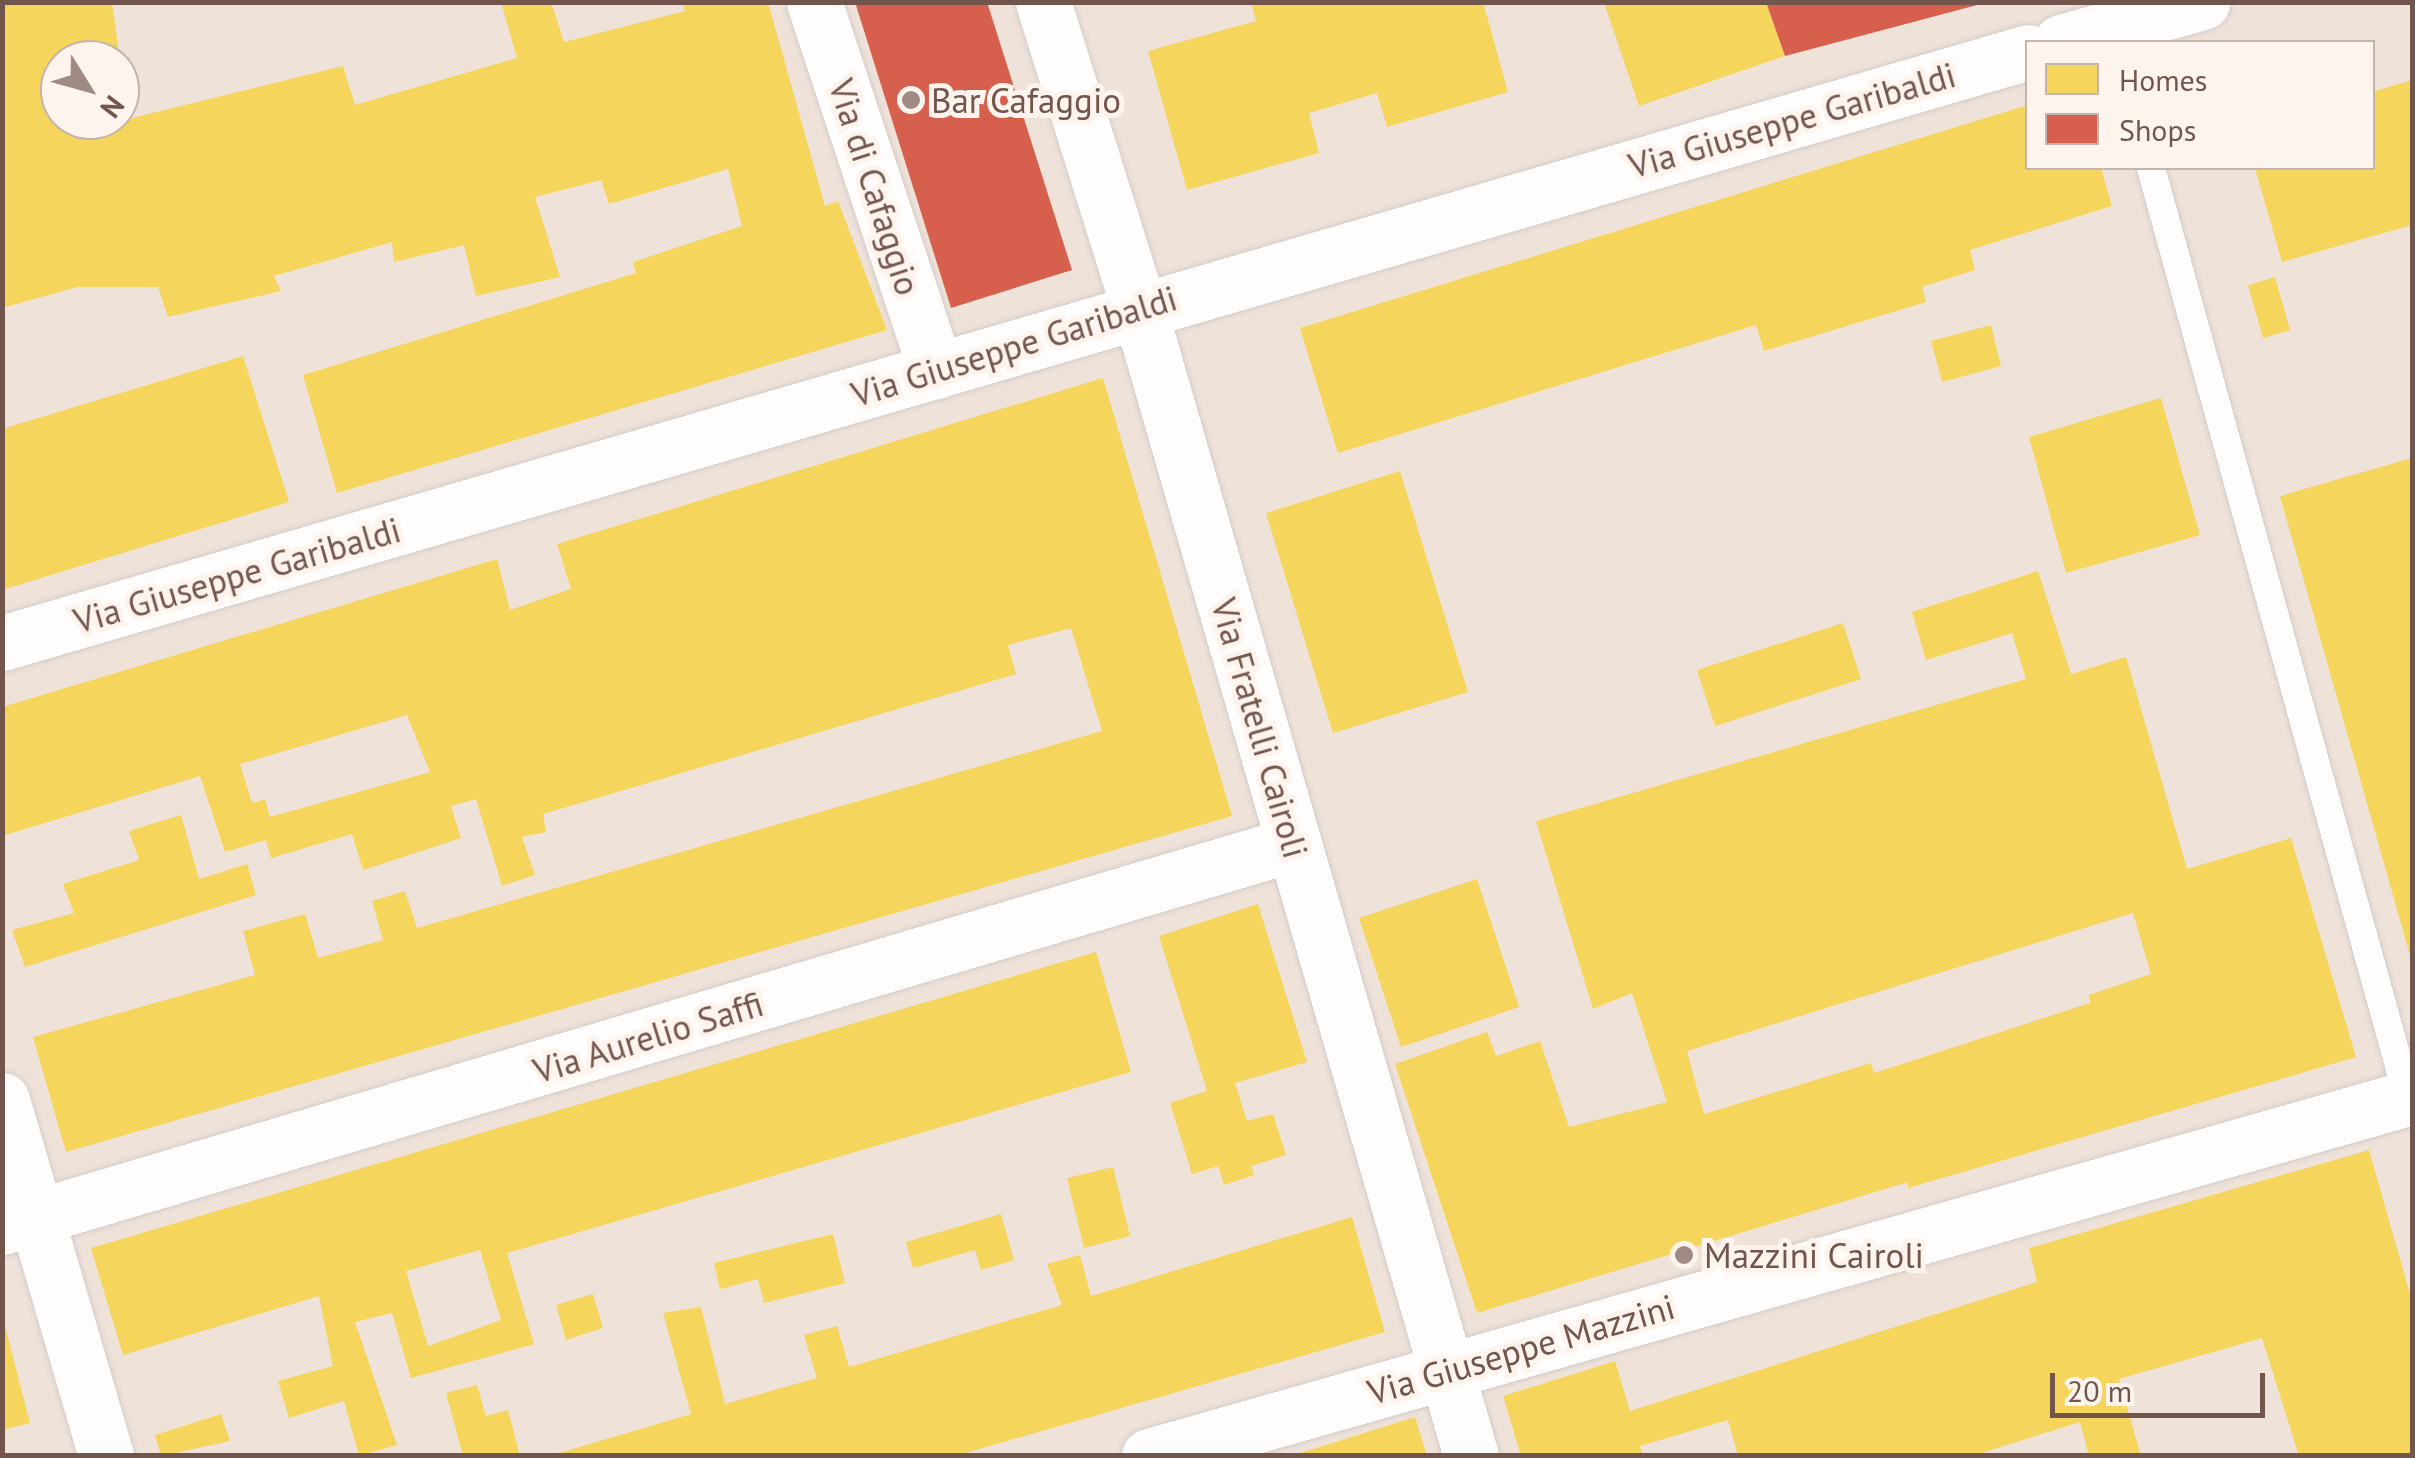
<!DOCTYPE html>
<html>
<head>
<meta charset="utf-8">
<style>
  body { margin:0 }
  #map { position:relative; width:2415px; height:1458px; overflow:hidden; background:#f6f0eb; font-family:"PT Sans",sans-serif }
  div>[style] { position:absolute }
  .residential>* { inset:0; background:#eee2d9 }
  .homes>* { inset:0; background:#f6d55c }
  .shops>* { inset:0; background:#d6604d }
  .roads { filter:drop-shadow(0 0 2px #d4ccc8) drop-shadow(0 0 2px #d4ccc8) }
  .service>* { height:28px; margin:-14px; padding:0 14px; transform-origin:14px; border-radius:14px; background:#fefdfc }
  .minor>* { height:55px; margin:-27.5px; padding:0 27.5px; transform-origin:27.5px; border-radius:27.5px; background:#fefdfc }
  .dots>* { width:28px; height:28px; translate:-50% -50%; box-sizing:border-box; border:5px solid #fdf4ed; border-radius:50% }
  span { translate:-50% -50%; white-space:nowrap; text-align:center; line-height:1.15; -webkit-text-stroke:10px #fdf4ed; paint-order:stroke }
  .poi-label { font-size:35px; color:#72554d }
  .left { translate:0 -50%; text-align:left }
  .street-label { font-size:35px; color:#72554d }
  .frame { position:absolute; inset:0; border:5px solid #72554d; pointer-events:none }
  .legend { position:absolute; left:2025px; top:40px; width:350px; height:130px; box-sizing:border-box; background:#fdf4ed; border:2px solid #c5b4ad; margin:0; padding:12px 18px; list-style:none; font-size:30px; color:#72554d }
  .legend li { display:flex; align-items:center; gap:20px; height:50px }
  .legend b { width:50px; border:2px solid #c5b4ad }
  .north { position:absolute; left:40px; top:40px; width:100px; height:100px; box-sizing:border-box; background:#fdf4ed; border:2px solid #c5b4ad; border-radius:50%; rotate:127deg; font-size:28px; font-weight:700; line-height:40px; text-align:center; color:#72554d }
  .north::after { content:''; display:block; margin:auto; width:35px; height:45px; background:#a08b84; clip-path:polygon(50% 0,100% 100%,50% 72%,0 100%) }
  .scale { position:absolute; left:2050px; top:1373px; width:215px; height:45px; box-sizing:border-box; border:5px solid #72554d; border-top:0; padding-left:12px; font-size:30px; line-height:35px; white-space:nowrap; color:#72554d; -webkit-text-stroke:8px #fdf4ed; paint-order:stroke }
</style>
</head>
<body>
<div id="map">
  <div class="residential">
    <div style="clip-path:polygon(evenodd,3px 3px,2412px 3px,2412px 1455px,3px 1455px,3px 3px,2028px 42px,2372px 42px,2372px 168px,2028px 168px,2028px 42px,3px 3px,60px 60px,120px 60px,120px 120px,60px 120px,60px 60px)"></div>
  </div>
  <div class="homes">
    <div style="clip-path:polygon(2px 2px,112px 2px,120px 60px,60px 60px,60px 120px,120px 120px,120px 78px,128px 119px,343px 66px,355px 105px,517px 58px,501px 2px,551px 2px,564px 42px,685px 11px,683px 2px,768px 2px,825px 206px,838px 201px,887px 330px,337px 493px,303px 375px,636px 273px,633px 262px,742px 226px,728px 169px,609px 204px,601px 180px,535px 197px,560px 277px,476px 296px,464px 245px,394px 262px,392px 242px,274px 276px,281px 291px,168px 317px,158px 287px,77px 287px,2px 308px)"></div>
    <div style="clip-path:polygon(1251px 2px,1483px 2px,1508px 92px,1387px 127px,1377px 93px,1309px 113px,1319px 153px,1187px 190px,1148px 51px,1256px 21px)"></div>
    <div style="clip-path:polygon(1604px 2px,1766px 2px,1785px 56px,1639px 106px)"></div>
    <div style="clip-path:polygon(2412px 80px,2412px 225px,2282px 262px,2255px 168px,2372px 168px,2372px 92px)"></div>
    <div style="clip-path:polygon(2028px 105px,2028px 168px,2101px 168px,2112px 206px,1970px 250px,1975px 270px,1922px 287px,1926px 302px,1764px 351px,1756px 325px,1338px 453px,1300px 328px)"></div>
    <div style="clip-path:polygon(2275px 277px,2290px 330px,2263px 338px,2248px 285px)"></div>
    <div style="clip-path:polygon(1991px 325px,2001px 366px,1942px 382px,1931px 341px)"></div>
    <div style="clip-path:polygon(243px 356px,289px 502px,2px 590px,2px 429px)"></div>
    <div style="clip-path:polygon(evenodd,1103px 378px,1232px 816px,66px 1152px,33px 1037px,255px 975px,243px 931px,305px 914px,318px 958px,383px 940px,372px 901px,405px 891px,417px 928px,1102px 731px,1071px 628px,1008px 645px,1016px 674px,543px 814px,546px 832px,522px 837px,535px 875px,502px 886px,476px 799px,451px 806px,461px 838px,363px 870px,352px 834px,271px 858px,266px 840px,225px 852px,200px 776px,2px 836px,2px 707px,497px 559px,510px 610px,571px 589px,557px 544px,1103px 378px,407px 715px,430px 772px,270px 817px,265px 799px,252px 803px,240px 764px,407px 715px)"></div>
    <div style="clip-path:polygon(2161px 398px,2200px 535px,2066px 573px,2029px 437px)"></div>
    <div style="clip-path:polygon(2412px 458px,2412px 959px,2411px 959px,2280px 496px)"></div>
    <div style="clip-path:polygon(1400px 471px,1468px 692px,1333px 733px,1266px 513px)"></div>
    <div style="clip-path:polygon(evenodd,2038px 571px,2071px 674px,2126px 657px,2187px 869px,2291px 838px,2356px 1057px,1908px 1188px,1908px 1182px,1477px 1313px,1395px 1064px,1487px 1032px,1496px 1056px,1540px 1041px,1569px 1127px,1667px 1102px,1632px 993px,1593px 1009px,1536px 821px,2026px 679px,2012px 633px,1926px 660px,1912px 612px,2038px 571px,2133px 913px,2151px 974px,2089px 995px,2090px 1003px,1874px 1073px,1871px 1063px,1704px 1114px,1687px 1051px,2133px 913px)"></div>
    <div style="clip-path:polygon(1843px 623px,1861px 679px,1715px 726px,1697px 670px)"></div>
    <div style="clip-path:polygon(181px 815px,199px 879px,247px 864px,256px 895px,25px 967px,12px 930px,74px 913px,63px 884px,139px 860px,129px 831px)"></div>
    <div style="clip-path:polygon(1477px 879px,1519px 1007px,1401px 1047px,1359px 918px)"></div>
    <div style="clip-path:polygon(1258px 904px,1307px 1062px,1235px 1083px,1247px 1121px,1273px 1114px,1286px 1155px,1251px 1166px,1254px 1175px,1224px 1185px,1218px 1166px,1192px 1174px,1170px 1103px,1207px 1091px,1159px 936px)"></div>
    <div style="clip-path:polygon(evenodd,1096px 952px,1131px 1072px,507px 1253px,534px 1344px,411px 1378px,392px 1313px,355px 1322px,397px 1445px,359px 1456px,344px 1401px,289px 1418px,278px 1381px,333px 1366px,319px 1296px,123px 1355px,91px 1248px,1096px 952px,480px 1250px,501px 1320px,428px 1346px,406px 1271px,480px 1250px)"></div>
    <div style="clip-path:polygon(2369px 1150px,2412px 1301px,2412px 1456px,2299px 1456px,2262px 1338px,2119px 1379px,2141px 1456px,2089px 1456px,2080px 1422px,1972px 1456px,1738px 1456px,1728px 1420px,1640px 1446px,1643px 1456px,1521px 1456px,1503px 1396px,1615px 1361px,1630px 1411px,2037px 1282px,2029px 1248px)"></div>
    <div style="clip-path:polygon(1113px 1167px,1130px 1236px,1084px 1248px,1067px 1178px)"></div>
    <div style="clip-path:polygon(1001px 1214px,1014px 1260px,981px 1270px,975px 1250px,913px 1268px,906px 1242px)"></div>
    <div style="clip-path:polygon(1352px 1217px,1385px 1332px,955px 1456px,549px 1456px,691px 1414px,663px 1313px,701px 1307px,725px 1404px,817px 1378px,804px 1335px,837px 1326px,849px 1367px,1062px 1305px,1047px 1264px,1080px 1255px,1091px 1296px)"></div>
    <div style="clip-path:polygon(833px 1234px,845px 1283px,764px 1303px,758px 1279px,720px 1289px,714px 1263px)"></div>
    <div style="clip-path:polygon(593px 1294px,603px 1328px,566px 1340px,556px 1305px)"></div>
    <div style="clip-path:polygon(4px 1322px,30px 1423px,2px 1430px,2px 1323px)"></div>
    <div style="clip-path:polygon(477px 1385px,486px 1416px,508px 1410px,520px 1456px,463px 1456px,446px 1393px)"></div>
    <div style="clip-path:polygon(221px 1414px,230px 1441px,161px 1456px,155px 1435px)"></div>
    <div style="clip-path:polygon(1415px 1417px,1427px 1456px,1294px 1456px,1294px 1455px)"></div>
  </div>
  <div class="shops">
    <div style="clip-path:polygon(855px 2px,987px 2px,1072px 270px,951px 308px)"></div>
    <div style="clip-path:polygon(1766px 2px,1981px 2px,1981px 4px,1785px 56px)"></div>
  </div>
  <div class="roads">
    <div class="service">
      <div style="left:2151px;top:168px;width:965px;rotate:74.55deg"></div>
    </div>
    <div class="minor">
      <div style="left:814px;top:2px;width:389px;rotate:71.7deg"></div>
      <div style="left:1043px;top:2px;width:321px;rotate:72.6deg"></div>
      <div style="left:1139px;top:308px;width:1195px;rotate:73.87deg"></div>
      <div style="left:2061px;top:42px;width:147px;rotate:-15.8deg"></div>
      <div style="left:2px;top:643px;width:2110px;rotate:-16.26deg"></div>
      <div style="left:2px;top:1100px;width:371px;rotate:73.7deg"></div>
      <div style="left:2px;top:1227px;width:1347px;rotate:-16.52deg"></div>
      <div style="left:1149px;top:1456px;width:1313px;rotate:-15.87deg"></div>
    </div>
  </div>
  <div class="dots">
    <div style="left:911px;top:100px;background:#a08b84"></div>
    <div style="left:1684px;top:1255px;background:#a08b84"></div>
  </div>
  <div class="poi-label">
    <span class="left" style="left:931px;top:100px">Bar Cafaggio</span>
    <span class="left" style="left:1704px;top:1255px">Mazzini Cairoli</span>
  </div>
  <div class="street-label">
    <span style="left:1792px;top:120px;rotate:-16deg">Via Giuseppe Garibaldi</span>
    <span style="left:875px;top:187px;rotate:72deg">Via di Cafaggio</span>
    <span style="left:1014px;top:346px;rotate:-17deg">Via Giuseppe Garibaldi</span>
    <span style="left:237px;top:575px;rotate:-16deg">Via Giuseppe Garibaldi</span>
    <span style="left:1260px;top:728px;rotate:74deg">Via Fratelli Cairoli</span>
    <span style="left:648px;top:1037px;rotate:-17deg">Via Aurelio Saffi</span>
    <span style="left:1521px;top:1349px;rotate:-16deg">Via Giuseppe Mazzini</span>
  </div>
  <div class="frame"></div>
  <ul class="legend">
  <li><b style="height:28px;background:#f6d55c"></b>Homes</li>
  <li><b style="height:28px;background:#d6604d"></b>Shops</li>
  </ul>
  <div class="north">N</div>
  <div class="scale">20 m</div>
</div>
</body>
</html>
